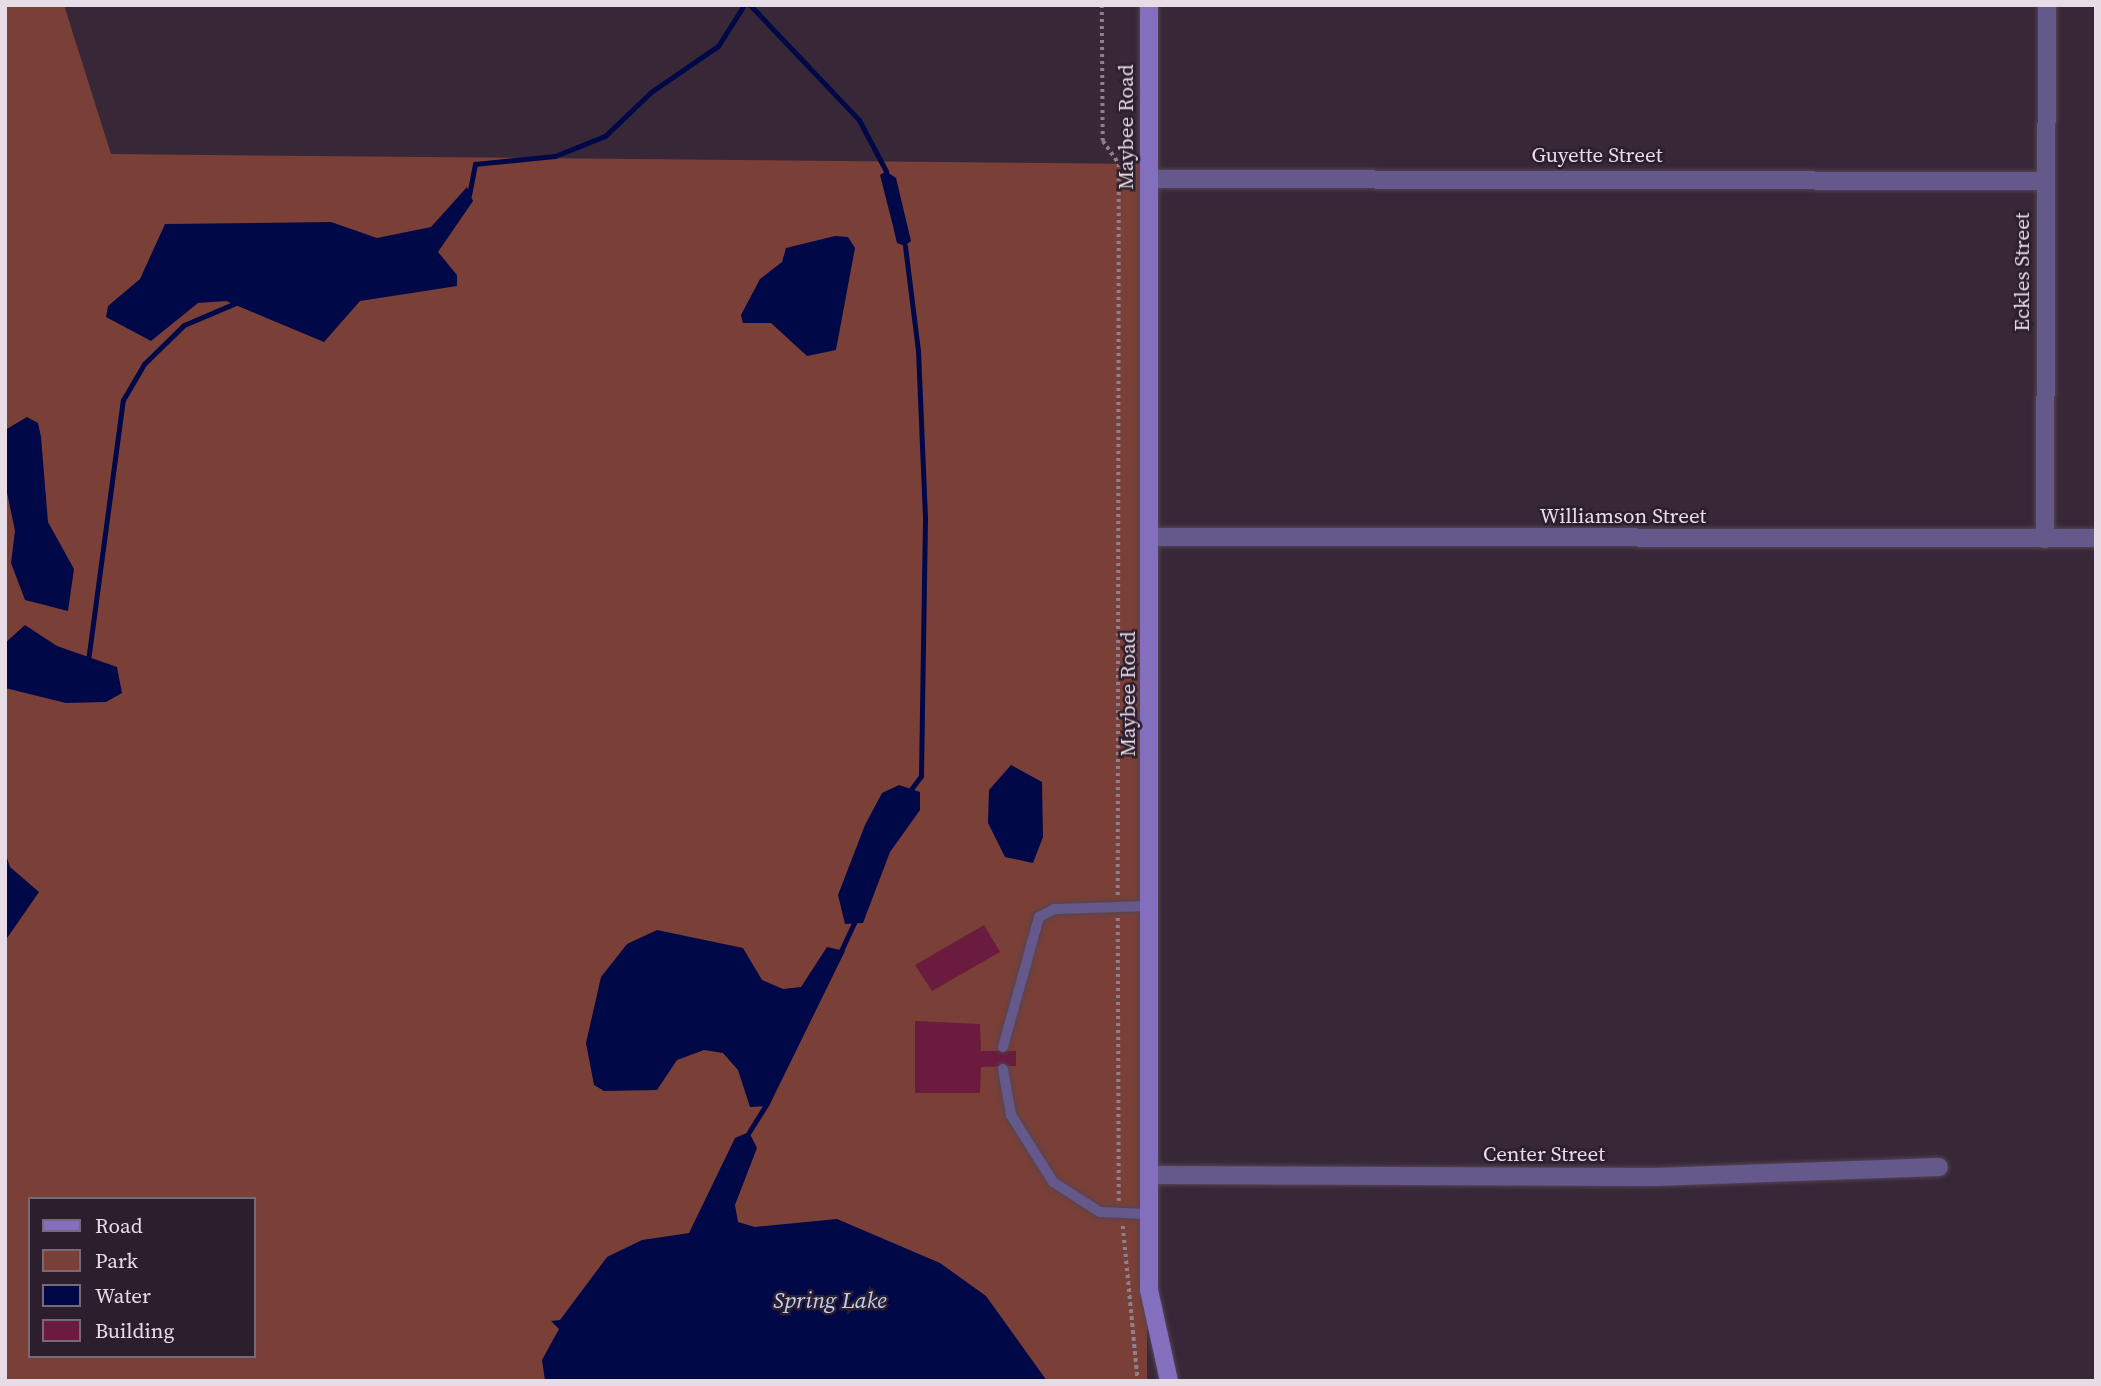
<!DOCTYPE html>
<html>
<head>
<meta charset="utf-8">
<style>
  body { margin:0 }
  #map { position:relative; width:2101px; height:1386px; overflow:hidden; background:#372737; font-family:"Source Serif 4",serif }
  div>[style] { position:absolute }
  .green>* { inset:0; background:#7a4037 }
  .water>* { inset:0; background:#000848 }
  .stream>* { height:5px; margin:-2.5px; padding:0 2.5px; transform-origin:2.5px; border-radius:2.5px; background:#000848 }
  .building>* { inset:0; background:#6a1b3e }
  .path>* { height:3.5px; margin-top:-1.75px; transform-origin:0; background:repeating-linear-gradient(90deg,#8e818e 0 3.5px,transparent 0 7px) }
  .roads { filter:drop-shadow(0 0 2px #534453) drop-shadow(0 0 2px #534453) }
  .lane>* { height:10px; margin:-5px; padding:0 5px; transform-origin:5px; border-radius:5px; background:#65598b }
  .street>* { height:18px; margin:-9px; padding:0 9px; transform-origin:9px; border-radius:9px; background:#65598b }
  .secondary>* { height:18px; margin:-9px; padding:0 9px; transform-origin:9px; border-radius:9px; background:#846fbf }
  span { translate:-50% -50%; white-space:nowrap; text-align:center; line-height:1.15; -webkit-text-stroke:5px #2c1e2d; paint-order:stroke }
  .street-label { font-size:21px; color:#e7dde7 }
  .water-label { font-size:23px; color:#bcd0f7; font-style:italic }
  .frame { position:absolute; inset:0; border:7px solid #e7dde7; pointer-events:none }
  .legend { position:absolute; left:28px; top:1197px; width:228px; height:161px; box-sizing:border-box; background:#2c1e2d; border:2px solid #776a77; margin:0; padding:9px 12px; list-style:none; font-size:21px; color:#e7dde7 }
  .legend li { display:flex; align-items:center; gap:14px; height:35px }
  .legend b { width:35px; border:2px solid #776a77 }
</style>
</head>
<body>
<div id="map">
  <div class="green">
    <div style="clip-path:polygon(evenodd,5px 5px,64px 5px,111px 154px,1147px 164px,1147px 1381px,5px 1381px,5px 5px,30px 1199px,254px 1199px,254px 1356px,30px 1356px,30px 1199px)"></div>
  </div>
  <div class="water">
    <div style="clip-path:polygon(886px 171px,896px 178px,911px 241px,905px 246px,897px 243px,893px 226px,880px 175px)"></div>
    <div style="clip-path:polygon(467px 187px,473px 201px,438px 252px,457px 275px,457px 286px,360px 301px,324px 342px,226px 301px,198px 303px,151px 341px,106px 317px,108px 306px,140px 279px,165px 224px,331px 222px,377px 238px,431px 227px)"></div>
    <div style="clip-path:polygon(835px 236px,848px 237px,855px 248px,836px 350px,807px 356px,771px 323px,743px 323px,741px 315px,760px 279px,782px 262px,786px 248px)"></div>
    <div style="clip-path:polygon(27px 417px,38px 423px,41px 437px,48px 522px,74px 569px,68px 611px,25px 600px,11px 563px,15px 531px,5px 483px,5px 430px)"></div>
    <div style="clip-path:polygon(25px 625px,57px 646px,117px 667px,122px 693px,106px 702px,66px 703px,5px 688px,5px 643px)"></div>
    <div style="clip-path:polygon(1011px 765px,1042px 782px,1043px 837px,1033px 863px,1005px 857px,988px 823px,989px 790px)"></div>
    <div style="clip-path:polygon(899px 785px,920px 792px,920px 810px,890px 852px,863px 923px,845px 924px,838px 895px,865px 825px,882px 793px)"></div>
    <div style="clip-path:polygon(5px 852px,10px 867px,39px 892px,5px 941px)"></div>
    <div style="clip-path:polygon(657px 930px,743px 948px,762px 980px,783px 989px,801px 987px,827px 947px,845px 951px,769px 1106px,750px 1107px,738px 1070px,723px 1053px,704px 1050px,677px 1060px,657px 1090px,604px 1091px,594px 1085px,586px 1043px,601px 977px,627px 944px)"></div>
    <div style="clip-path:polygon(749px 1132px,757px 1148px,735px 1205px,738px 1222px,755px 1227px,837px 1219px,940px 1263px,986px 1296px,1047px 1381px,545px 1381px,542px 1360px,559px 1329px,551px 1321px,560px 1320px,607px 1257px,642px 1240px,689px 1233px,735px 1138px)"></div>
  </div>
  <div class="stream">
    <div style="left:750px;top:5px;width:158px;rotate:46.5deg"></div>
    <div style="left:859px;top:120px;width:58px;rotate:62.1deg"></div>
    <div style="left:469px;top:195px;width:32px;rotate:-79deg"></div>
    <div style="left:475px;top:164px;width:80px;rotate:-5.7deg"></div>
    <div style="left:555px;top:156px;width:54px;rotate:-21.8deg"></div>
    <div style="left:605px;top:136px;width:64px;rotate:-43.7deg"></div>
    <div style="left:651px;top:92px;width:81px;rotate:-34.5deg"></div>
    <div style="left:718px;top:46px;width:49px;rotate:-57.6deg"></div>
    <div style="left:905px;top:246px;width:105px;rotate:82.9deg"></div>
    <div style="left:918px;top:350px;width:169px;rotate:87.6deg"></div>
    <div style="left:925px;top:519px;width:257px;rotate:90.9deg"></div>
    <div style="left:921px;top:776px;width:21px;rotate:127deg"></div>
    <div style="left:88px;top:661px;width:263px;rotate:-82.4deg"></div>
    <div style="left:123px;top:400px;width:42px;rotate:-59.7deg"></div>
    <div style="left:144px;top:364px;width:56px;rotate:-44.3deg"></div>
    <div style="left:184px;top:325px;width:59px;rotate:-23.1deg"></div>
    <div style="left:840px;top:953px;width:35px;rotate:-65deg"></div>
    <div style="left:749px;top:1132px;width:34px;rotate:-58deg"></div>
  </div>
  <div class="building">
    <div style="clip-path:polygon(984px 925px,1000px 952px,932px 991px,915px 965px)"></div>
    <div style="clip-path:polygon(915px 1021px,980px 1024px,981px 1051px,1016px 1051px,1016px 1066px,981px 1067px,980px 1093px,915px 1093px)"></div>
  </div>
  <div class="path">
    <div style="left:1102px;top:5px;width:136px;rotate:89.6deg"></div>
    <div style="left:1103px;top:141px;width:28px;rotate:55deg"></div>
    <div style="left:1119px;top:164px;width:732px;rotate:90.08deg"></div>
    <div style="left:1118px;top:918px;width:283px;rotate:89.8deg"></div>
    <div style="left:1123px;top:1226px;width:156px;rotate:84.5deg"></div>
  </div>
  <div class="roads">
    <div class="lane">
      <div style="left:1003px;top:1047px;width:135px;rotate:-74.5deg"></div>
      <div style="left:1039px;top:917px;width:18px;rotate:-27deg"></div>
      <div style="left:1055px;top:909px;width:96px;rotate:-1.8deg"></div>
      <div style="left:1003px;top:1069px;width:47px;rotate:80.1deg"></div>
      <div style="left:1011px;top:1115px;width:79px;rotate:57.9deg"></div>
      <div style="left:1053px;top:1182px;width:56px;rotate:32.6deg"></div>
      <div style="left:1100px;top:1212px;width:48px;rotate:2.4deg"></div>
    </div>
    <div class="street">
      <div style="left:1149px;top:179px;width:896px;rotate:0.13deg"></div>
      <div style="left:1151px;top:537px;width:945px;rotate:0.06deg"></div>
      <div style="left:2045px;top:539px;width:534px;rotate:-89.79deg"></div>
      <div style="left:1149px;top:1175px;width:506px;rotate:0.23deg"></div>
      <div style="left:1655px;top:1177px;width:284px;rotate:-2deg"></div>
    </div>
    <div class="secondary">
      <div style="left:1149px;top:5px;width:1285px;rotate:90deg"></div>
      <div style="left:1149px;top:1290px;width:93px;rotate:77.6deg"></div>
    </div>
  </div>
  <div class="street-label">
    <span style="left:1126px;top:127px;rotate:-90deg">Maybee Road</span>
    <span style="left:1597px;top:155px">Guyette Street</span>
    <span style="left:2022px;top:272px;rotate:-90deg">Eckles Street</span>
    <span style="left:1623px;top:516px">Williamson Street</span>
    <span style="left:1128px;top:694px;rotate:-90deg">Maybee Road</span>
    <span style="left:1544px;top:1154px">Center Street</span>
  </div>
  <div class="water-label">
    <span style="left:830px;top:1300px">Spring Lake</span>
  </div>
  <div class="frame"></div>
  <ul class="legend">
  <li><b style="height:9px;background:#846fbf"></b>Road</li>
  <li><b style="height:19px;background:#7a4037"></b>Park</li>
  <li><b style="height:19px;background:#000848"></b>Water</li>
  <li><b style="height:19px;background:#6a1b3e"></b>Building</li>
  </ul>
</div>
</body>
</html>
